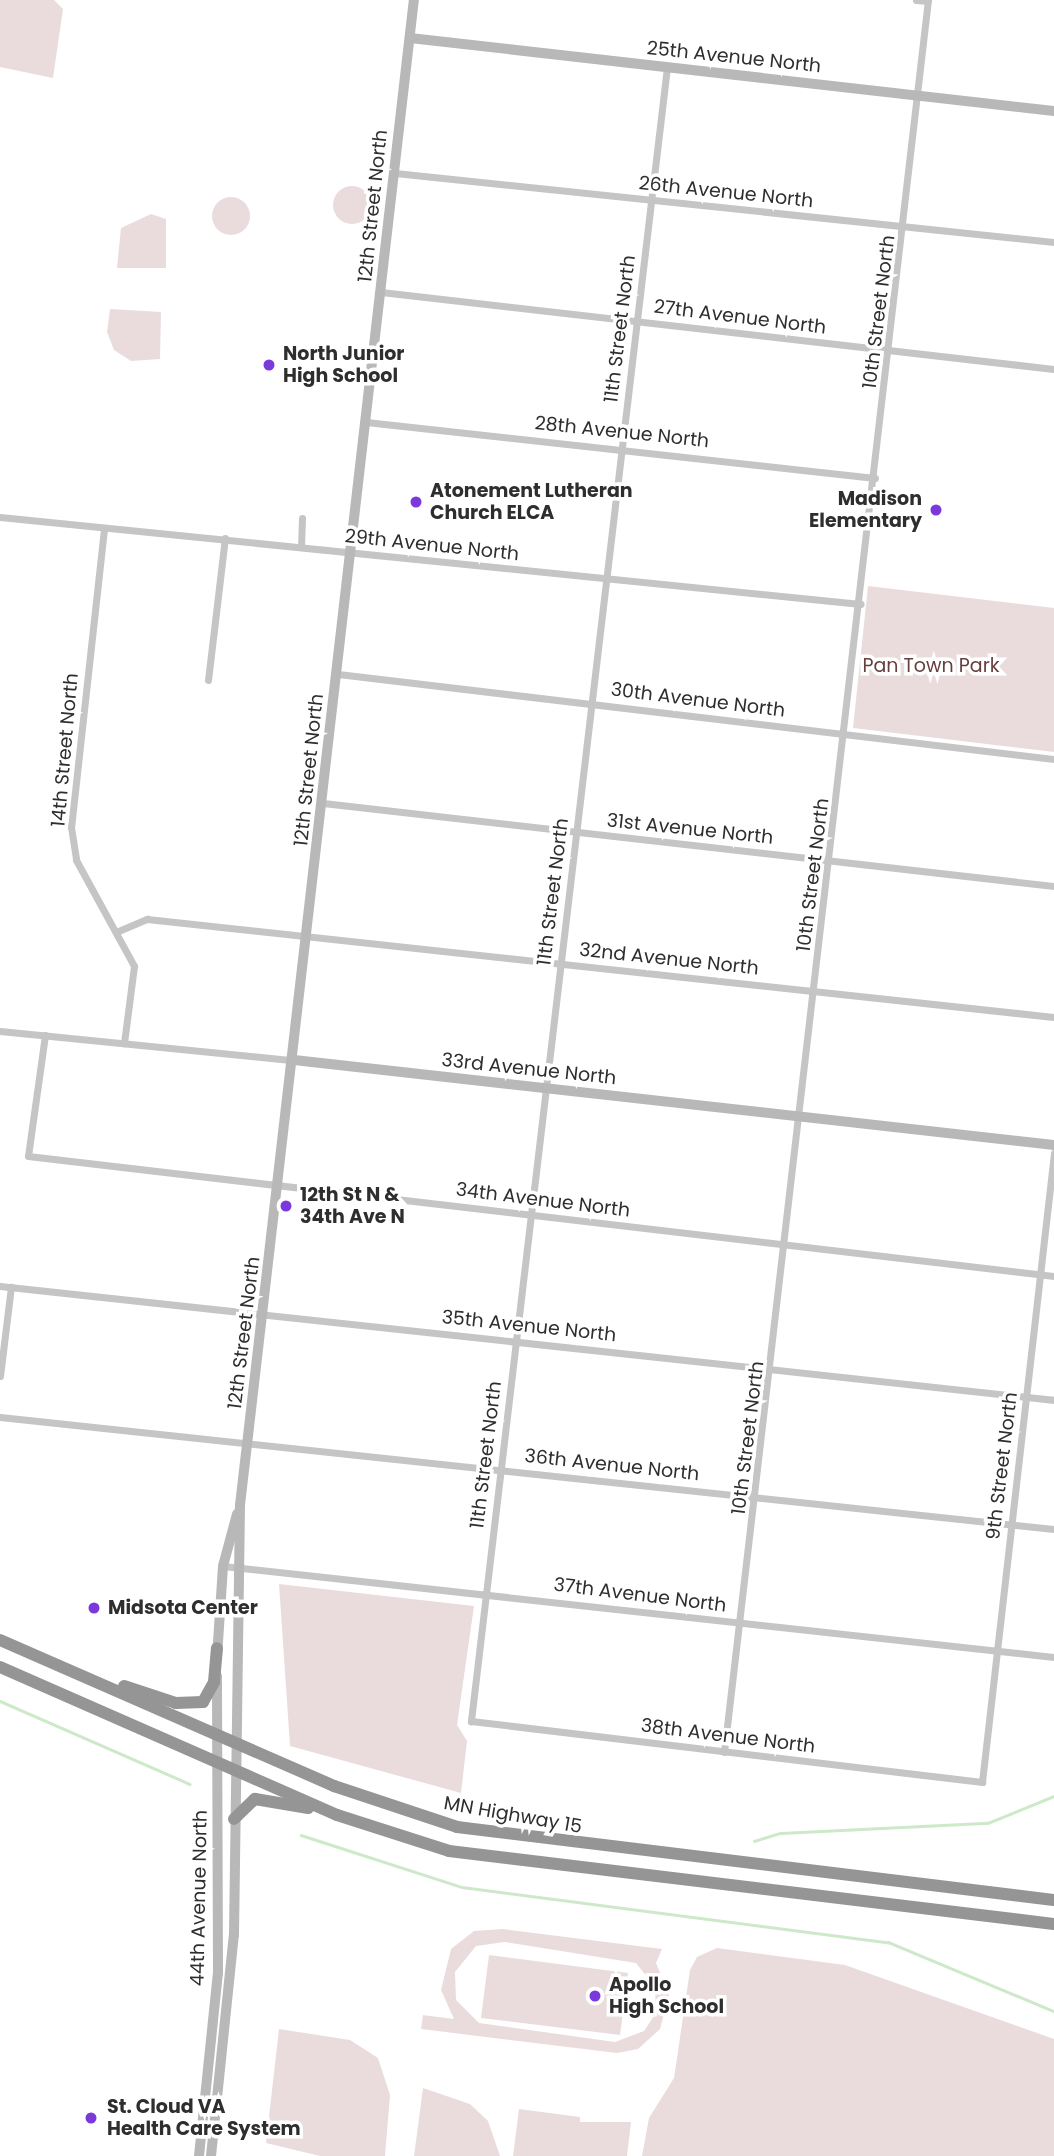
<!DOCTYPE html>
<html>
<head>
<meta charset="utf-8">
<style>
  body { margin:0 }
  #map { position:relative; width:1054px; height:2156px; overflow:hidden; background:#fff; font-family:Poppins,sans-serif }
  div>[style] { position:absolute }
  .green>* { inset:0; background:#eadcdd }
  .round { border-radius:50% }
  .stream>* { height:2.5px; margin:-1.25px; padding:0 1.25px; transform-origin:1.25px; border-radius:1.25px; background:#cde9c9 }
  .street>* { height:7px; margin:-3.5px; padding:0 3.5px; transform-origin:3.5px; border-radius:3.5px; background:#c5c5c5 }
  .secondary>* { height:10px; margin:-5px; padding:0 5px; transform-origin:5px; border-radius:5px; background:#b8b8b8 }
  .highway>* { height:12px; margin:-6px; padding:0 6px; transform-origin:6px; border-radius:6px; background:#959595 }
  .dots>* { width:19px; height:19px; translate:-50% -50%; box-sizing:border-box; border:4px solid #fff; border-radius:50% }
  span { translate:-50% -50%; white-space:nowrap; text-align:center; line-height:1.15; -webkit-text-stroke:7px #fff; paint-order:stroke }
  .street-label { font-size:19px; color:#2e2e2e }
  .poi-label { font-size:19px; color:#2e2e2e; font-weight:700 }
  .left { translate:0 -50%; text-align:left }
  .right { translate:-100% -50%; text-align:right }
  .park-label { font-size:19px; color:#673e3e }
</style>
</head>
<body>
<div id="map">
  <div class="green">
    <div style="clip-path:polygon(0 0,54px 0,63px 9px,53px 78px,0 67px)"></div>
    <div class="round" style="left:333px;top:186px;width:38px;height:38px"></div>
    <div class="round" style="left:212px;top:197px;width:38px;height:38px"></div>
    <div style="clip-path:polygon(151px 214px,166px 219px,166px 268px,117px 268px,121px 228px)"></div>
    <div style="clip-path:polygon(110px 309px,161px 312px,160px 359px,131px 361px,114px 350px,107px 332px)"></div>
    <div style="clip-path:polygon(868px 586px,1054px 608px,1054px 752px,853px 728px)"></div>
    <div style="clip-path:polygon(279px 1584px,474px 1606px,457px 1725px,467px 1741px,461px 1793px,290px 1746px)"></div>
    <div style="clip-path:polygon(evenodd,503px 1929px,662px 1949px,656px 1963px,669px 1995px,660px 2029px,638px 2049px,617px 2053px,421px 2029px,423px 2015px,454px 2019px,441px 1990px,451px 1949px,474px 1931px,503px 1929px,505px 1942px,636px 1963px,655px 1987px,656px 2013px,644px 2031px,615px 2042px,479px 2023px,456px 2000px,455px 1972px,476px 1946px,505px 1942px)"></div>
    <div style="clip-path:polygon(717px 1948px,845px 1965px,1054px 2039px,1054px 2156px,642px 2156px,649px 2118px,674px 2078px,690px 1970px,697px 1957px)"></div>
    <div style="clip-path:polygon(489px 1955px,628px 1973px,620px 2035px,481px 2018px)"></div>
    <div style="clip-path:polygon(279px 2029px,350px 2040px,378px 2058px,390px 2095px,385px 2156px,320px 2156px,266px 2143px)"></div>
    <div style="clip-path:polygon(423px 2088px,470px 2104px,488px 2121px,500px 2156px,414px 2156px)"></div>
    <div style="clip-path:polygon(519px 2109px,580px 2117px,580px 2122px,631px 2122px,627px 2156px,513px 2156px)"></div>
  </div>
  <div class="stream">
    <div style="left:0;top:1701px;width:207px;rotate:23.6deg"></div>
    <div style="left:301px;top:1835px;width:169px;rotate:17.9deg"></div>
    <div style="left:462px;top:1887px;width:430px;rotate:7.4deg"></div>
    <div style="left:888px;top:1942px;width:180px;rotate:22.6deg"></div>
    <div style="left:754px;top:1841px;width:28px;rotate:-17deg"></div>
    <div style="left:781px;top:1833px;width:207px;rotate:-2.8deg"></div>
    <div style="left:988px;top:1823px;width:71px;rotate:-22.2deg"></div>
  </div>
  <div class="street">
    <div style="left:916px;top:0;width:12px;rotate:5deg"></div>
    <div style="left:667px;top:67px;width:1666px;rotate:96.76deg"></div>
    <div style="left:471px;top:1721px;width:515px;rotate:6.81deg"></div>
    <div style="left:982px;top:1782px;width:633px;rotate:-83.47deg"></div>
    <div style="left:395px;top:173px;width:663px;rotate:5.98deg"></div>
    <div style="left:381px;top:292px;width:677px;rotate:6.53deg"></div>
    <div style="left:366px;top:422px;width:512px;rotate:6.28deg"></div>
    <div style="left:0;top:517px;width:865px;rotate:5.77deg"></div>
    <div style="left:104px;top:529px;width:300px;rotate:96.3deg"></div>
    <div style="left:71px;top:827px;width:33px;rotate:81deg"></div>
    <div style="left:76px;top:860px;width:121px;rotate:61.3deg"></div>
    <div style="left:134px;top:966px;width:78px;rotate:97.4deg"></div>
    <div style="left:301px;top:547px;width:29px;rotate:-88deg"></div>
    <div style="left:338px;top:674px;width:721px;rotate:6.77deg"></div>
    <div style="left:208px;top:680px;width:143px;rotate:-83.2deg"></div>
    <div style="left:323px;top:803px;width:736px;rotate:6.48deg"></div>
    <div style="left:116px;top:932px;width:34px;rotate:-23deg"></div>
    <div style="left:147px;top:919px;width:912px;rotate:6.17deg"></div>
    <div style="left:0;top:1031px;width:294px;rotate:5.7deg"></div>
    <div style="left:45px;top:1035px;width:122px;rotate:98deg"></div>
    <div style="left:28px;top:1156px;width:1033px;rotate:6.67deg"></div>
    <div style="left:0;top:1286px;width:1060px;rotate:6.17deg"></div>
    <div style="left:0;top:1376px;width:90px;rotate:-83deg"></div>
    <div style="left:0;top:1417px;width:1060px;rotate:6.07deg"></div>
    <div style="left:223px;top:1566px;width:836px;rotate:6.25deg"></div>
    <div style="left:724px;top:1752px;width:1764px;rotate:-83.36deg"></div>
  </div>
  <div class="secondary">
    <div style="left:410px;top:38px;width:648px;rotate:6.47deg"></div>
    <div style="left:294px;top:1060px;width:765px;rotate:6.38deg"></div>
    <div style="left:217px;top:1657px;width:91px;rotate:-86.2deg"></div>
    <div style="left:223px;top:1566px;width:54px;rotate:-74.9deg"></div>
    <div style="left:199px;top:2156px;width:184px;rotate:-84.1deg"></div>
    <div style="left:218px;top:1973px;width:297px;rotate:-90.2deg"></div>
    <div style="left:211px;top:2156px;width:222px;rotate:-84.1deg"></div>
    <div style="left:234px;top:1935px;width:430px;rotate:-89.2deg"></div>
    <div style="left:240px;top:1505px;width:1515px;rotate:-83.41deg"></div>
  </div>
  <div class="highway">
    <div style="left:0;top:1640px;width:365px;rotate:23.6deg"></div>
    <div style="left:334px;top:1786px;width:130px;rotate:18.4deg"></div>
    <div style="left:457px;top:1827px;width:601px;rotate:6.97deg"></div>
    <div style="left:0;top:1667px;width:368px;rotate:23.7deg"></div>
    <div style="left:337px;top:1815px;width:118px;rotate:17.8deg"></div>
    <div style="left:449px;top:1851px;width:609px;rotate:6.88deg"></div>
    <div style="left:124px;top:1686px;width:55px;rotate:18.1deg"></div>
    <div style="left:176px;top:1703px;width:27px;rotate:-2deg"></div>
    <div style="left:203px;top:1702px;width:23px;rotate:-61deg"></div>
    <div style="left:214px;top:1682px;width:34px;rotate:-85deg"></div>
    <div style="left:234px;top:1819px;width:29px;rotate:-44deg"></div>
    <div style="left:255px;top:1799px;width:54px;rotate:9.6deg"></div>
  </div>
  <div class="dots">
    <div style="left:269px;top:365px;background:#7b39db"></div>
    <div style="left:416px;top:502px;background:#7b39db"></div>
    <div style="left:936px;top:510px;background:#7b39db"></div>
    <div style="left:286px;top:1206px;background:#7b39db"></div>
    <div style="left:94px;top:1608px;background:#7b39db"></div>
    <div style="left:595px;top:1996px;background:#7b39db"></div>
    <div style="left:91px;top:2118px;background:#7b39db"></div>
  </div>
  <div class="street-label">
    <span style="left:734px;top:57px;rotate:6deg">25th Avenue North</span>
    <span style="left:726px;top:192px;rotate:6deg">26th Avenue North</span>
    <span style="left:373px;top:206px;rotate:-84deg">12th Street North</span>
    <span style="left:879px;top:312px;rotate:-83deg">10th Street North</span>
    <span style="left:740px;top:317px;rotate:7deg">27th Avenue North</span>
    <span style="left:620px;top:329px;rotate:-83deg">11th Street North</span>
    <span style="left:622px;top:432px;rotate:6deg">28th Avenue North</span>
    <span style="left:432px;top:545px;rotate:6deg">29th Avenue North</span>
    <span style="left:698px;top:700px;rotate:7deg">30th Avenue North</span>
    <span style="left:65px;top:750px;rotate:-85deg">14th Street North</span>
    <span style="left:309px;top:770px;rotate:-84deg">12th Street North</span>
    <span style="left:690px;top:829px;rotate:6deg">31st Avenue North</span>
    <span style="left:813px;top:875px;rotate:-83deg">10th Street North</span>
    <span style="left:553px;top:892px;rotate:-83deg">11th Street North</span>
    <span style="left:669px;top:959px;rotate:6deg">32nd Avenue North</span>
    <span style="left:529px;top:1069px;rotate:6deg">33rd Avenue North</span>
    <span style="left:543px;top:1200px;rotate:7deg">34th Avenue North</span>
    <span style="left:529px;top:1326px;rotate:6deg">35th Avenue North</span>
    <span style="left:244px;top:1333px;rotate:-83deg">12th Street North</span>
    <span style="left:748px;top:1438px;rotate:-83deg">10th Street North</span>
    <span style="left:486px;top:1455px;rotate:-83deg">11th Street North</span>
    <span style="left:612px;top:1465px;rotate:6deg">36th Avenue North</span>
    <span style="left:1002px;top:1466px;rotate:-83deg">9th Street North</span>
    <span style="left:640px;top:1595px;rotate:7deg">37th Avenue North</span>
    <span style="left:728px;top:1736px;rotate:7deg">38th Avenue North</span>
    <span style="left:513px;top:1815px;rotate:10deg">MN Highway 15</span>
    <span style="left:199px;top:1898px;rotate:-89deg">44th Avenue North</span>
  </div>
  <div class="poi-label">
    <span class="left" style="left:283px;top:365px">North Junior<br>High School</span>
    <span class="left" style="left:430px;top:502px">Atonement Lutheran<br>Church ELCA</span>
    <span class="right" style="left:922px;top:510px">Madison<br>Elementary</span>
    <span class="left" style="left:300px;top:1206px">12th St N &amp;<br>34th Ave N</span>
    <span class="left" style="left:108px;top:1608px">Midsota Center</span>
    <span class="left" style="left:609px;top:1996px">Apollo<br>High School</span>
    <span class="left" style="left:107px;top:2118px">St. Cloud VA<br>Health Care System</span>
  </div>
  <div class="park-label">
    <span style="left:931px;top:666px">Pan Town Park</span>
  </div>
</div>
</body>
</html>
